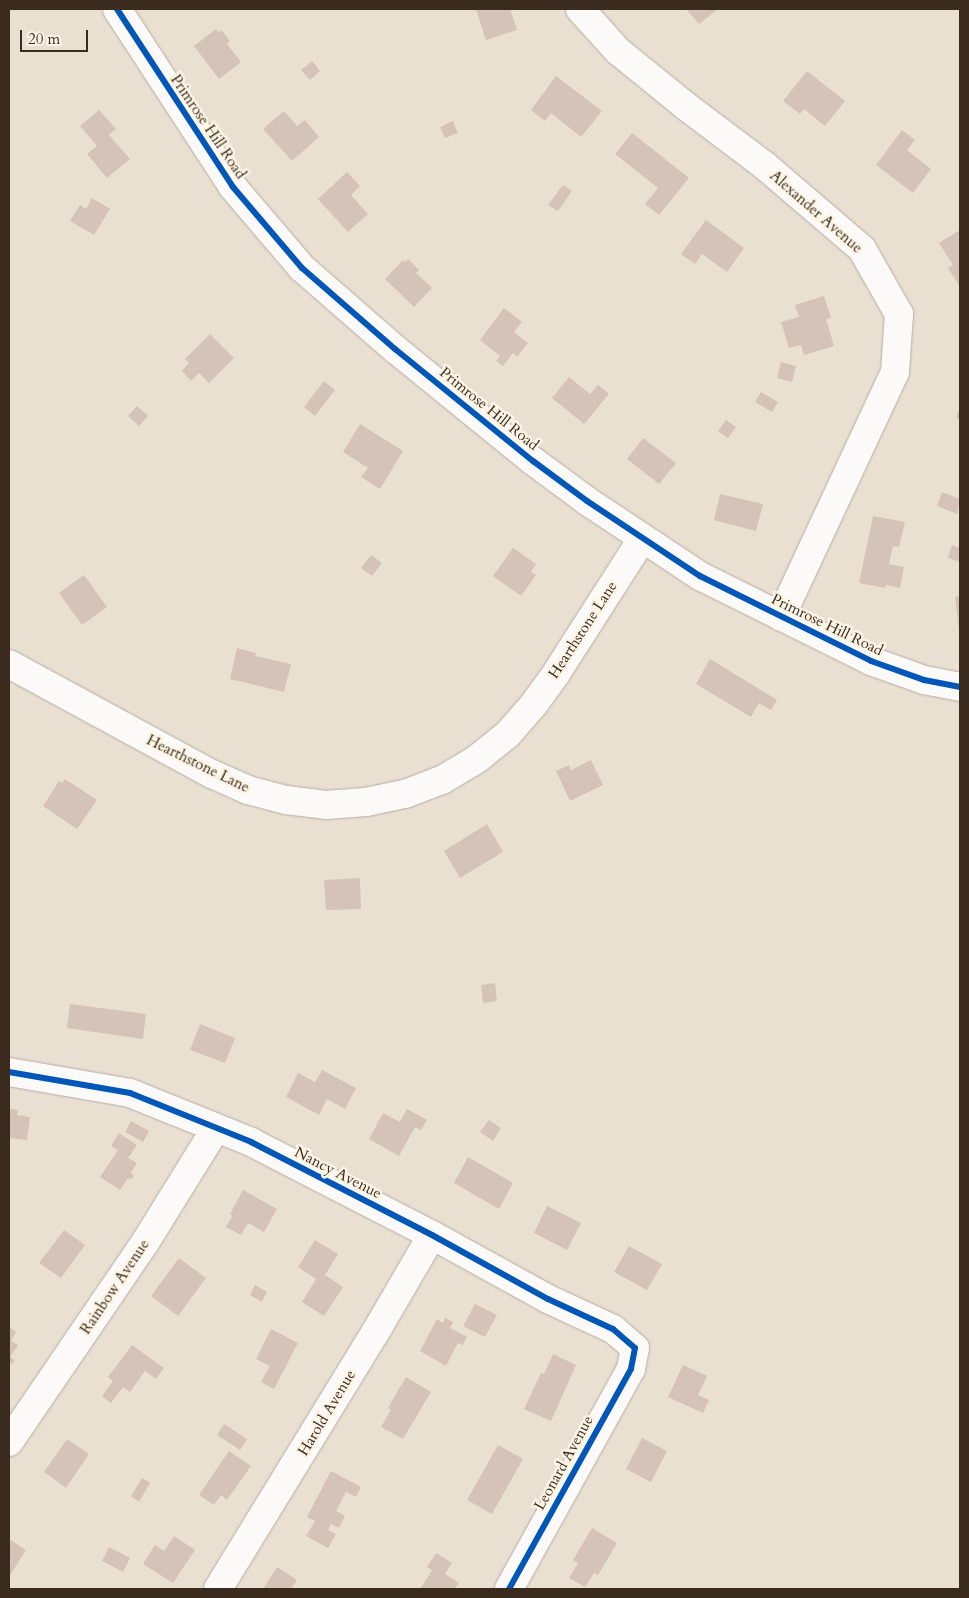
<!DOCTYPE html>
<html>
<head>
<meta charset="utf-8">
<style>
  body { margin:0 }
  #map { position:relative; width:969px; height:1598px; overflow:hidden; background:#eae0d2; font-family:Cardo,serif }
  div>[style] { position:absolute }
  .building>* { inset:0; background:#d5c2b8 }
  .roads { filter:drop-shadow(0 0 1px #b6aea4) drop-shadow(0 0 1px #b6aea4) }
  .minor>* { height:28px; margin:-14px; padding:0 14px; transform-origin:14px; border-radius:14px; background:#fcfaf8 }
  .cycleway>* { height:6px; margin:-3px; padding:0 3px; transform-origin:3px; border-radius:3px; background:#0057b8 }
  span { translate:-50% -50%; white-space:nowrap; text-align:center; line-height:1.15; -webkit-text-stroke:5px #fcf5e5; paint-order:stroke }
  .street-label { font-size:15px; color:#3b2a1e }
  .frame { position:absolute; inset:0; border:10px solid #3b2a1e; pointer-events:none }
  .scale { position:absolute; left:20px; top:30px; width:68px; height:22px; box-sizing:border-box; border:2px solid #3b2a1e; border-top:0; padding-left:6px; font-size:15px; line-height:18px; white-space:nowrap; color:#3b2a1e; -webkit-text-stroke:4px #fcf5e5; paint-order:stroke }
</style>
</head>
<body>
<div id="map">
  <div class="building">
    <div style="clip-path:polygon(476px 9px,510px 9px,517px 30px,486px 40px)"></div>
    <div style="clip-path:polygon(686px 9px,718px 9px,699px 24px)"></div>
    <div style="clip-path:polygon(216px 29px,218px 32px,221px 30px,230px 41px,227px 44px,241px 62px,219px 79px,194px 46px)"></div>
    <div style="clip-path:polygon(312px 61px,320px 71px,310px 80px,301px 70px)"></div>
    <div style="clip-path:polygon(807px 71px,845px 101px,825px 126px,804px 109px,800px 114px,783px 101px)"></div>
    <div style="clip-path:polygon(556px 76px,602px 111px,581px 137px,551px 113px,545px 121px,531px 110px)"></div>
    <div style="clip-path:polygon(99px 110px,116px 129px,109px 135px,130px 159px,107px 178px,87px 154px,97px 146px,80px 126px)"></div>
    <div style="clip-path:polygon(284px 111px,297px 126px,305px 120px,319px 137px,292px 161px,263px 129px)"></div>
    <div style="clip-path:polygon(453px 121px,458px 133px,445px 138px,440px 127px)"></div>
    <div style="clip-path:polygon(902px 130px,915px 140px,907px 150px,931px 169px,913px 193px,876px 165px)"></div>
    <div style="clip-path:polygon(632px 133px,689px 178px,659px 215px,645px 204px,658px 188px,615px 154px)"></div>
    <div style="clip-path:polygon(347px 172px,360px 186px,351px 195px,368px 214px,348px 232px,318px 199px)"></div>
    <div style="clip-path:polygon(563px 185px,572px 191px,558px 211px,548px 205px)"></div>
    <div style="clip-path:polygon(92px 198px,110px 209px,94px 235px,70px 221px,80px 205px,86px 209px)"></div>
    <div style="clip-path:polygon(706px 220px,744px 248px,727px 272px,702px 254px,695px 264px,681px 254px)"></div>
    <div style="clip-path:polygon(960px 230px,960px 287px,948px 268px,953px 265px,939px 243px)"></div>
    <div style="clip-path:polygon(408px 259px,419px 270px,416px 273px,432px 288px,414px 307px,385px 279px,403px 260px,405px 262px)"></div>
    <div style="clip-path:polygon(824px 296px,831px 318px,826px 319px,834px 346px,804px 355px,801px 345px,789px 348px,781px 322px,799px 317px,795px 305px)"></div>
    <div style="clip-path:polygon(504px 308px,522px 322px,514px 332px,528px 343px,517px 357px,513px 353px,503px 366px,496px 361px,500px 356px,480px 340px)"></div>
    <div style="clip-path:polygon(210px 334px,234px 358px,209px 383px,199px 373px,191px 381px,182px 371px,189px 363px,185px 359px)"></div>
    <div style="clip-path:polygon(781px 362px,796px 366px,792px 382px,777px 378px)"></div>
    <div style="clip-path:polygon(569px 377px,590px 394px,598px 385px,609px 394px,584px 424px,552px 398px)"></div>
    <div style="clip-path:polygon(324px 381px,335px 390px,315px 416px,304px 407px)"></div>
    <div style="clip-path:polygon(761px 392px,778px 402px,772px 412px,755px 402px)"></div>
    <div style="clip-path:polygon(137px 406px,148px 416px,139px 426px,128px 416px)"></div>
    <div style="clip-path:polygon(960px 408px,960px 420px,956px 417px)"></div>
    <div style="clip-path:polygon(726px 420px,736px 427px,728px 438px,718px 431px)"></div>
    <div style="clip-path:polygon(360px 424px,403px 451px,380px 489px,361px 477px,368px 468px,343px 452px)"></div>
    <div style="clip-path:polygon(643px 438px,676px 463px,659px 484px,627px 459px)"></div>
    <div style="clip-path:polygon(942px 492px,960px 499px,957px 514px,937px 506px)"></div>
    <div style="clip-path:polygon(720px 494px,763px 504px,756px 531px,714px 520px)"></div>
    <div style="clip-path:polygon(873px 516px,905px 522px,899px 547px,893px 546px,889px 564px,904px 567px,900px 588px,886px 585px,885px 588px,859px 583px)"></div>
    <div style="clip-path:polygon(952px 545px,960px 548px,960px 562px,948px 558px)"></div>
    <div style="clip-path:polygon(513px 548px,536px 564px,531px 572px,536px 575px,521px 596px,493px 576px)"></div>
    <div style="clip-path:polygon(371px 555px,382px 563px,372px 576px,361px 568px)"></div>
    <div style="clip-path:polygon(84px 575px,107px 607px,82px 625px,59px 593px)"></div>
    <div style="clip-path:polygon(960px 596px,960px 630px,959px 630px,955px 597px)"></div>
    <div style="clip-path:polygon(237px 648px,256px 653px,255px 656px,291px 664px,284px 692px,230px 679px)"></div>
    <div style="clip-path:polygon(710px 659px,777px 700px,771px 710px,759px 703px,751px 717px,696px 684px)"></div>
    <div style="clip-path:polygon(591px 760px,603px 785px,570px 801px,556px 771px,569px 765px,571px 770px)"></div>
    <div style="clip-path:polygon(65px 779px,97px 800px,77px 829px,43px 806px,59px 781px,62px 783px)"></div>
    <div style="clip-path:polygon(487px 824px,503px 852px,460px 878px,444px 851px)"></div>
    <div style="clip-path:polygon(360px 878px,361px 909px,326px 910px,324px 880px)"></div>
    <div style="clip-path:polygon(495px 983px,497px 1001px,483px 1003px,481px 985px)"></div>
    <div style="clip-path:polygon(70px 1004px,146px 1014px,143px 1039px,67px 1028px)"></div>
    <div style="clip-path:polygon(200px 1024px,235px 1038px,225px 1063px,190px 1050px)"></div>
    <div style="clip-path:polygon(322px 1070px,356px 1088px,345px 1109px,327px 1099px,319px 1115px,286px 1097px,298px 1073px,315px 1082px)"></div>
    <div style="clip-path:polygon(10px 1109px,18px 1110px,17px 1115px,30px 1117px,27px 1140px,9px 1138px)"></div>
    <div style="clip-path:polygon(407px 1109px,427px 1120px,421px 1130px,415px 1127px,399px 1156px,369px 1139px,383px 1113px,400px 1122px)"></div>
    <div style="clip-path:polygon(489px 1120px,501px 1128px,493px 1141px,480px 1132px)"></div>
    <div style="clip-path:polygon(131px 1121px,149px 1131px,143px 1142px,125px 1132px)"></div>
    <div style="clip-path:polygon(119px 1133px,137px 1145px,128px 1158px,137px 1163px,131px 1173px,134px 1176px,130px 1180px,128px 1178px,120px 1190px,100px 1177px,118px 1150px,111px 1146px)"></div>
    <div style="clip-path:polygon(468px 1157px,513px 1183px,499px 1209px,454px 1183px)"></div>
    <div style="clip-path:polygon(243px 1190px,277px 1209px,264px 1232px,248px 1223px,241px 1235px,226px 1227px,232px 1216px,230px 1214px)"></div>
    <div style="clip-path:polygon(547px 1206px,581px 1223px,567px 1250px,534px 1233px)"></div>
    <div style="clip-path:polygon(64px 1230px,85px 1245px,61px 1278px,39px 1263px)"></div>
    <div style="clip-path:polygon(315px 1240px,338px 1254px,325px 1275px,343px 1287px,324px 1316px,302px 1302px,316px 1279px,298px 1267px)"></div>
    <div style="clip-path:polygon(629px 1246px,662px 1264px,647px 1290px,614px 1272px)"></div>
    <div style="clip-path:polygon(179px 1258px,206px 1278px,178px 1316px,151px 1296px)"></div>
    <div style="clip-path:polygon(255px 1285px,267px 1292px,262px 1302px,250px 1295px)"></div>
    <div style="clip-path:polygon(475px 1304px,497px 1315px,485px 1337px,463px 1326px)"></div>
    <div style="clip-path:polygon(445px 1318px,453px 1322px,450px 1328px,467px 1337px,463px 1345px,458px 1343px,446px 1366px,420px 1351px,437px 1319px,443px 1323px)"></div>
    <div style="clip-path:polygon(9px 1327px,16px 1332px,11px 1341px,18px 1345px,10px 1357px,15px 1360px,12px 1364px,9px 1363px)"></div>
    <div style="clip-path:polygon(271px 1329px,298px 1343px,274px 1389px,261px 1382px,270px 1366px,256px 1359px)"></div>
    <div style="clip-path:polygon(132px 1345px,164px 1368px,156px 1379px,145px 1371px,130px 1392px,123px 1387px,111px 1403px,102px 1396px,113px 1381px,108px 1377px)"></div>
    <div style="clip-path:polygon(553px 1354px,576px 1365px,551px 1421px,524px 1409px,541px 1373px,544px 1374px)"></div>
    <div style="clip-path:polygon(683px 1365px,707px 1376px,698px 1395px,709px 1400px,703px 1413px,668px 1397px)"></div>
    <div style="clip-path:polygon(406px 1377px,431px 1392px,403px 1439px,381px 1427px,391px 1410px,388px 1408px)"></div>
    <div style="clip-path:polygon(224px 1424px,247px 1439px,240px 1450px,217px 1435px)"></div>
    <div style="clip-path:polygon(642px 1438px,667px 1451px,651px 1482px,626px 1469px)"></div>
    <div style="clip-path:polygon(67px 1439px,89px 1454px,66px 1488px,44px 1472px)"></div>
    <div style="clip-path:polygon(498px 1445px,523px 1459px,492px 1514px,467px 1500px)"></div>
    <div style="clip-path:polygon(229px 1451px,251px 1466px,227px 1500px,221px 1495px,214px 1505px,199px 1495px)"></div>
    <div style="clip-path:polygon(331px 1471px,361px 1487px,356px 1497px,346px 1492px,336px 1511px,345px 1516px,339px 1528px,331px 1524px,328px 1530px,336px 1534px,328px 1548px,306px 1536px,315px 1521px,307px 1517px)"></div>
    <div style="clip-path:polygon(142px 1478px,150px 1483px,139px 1502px,131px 1496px)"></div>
    <div style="clip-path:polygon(592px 1528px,617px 1543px,598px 1575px,594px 1573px,585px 1587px,569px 1578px,578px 1563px,573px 1560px)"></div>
    <div style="clip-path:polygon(174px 1536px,195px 1550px,173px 1583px,143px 1564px,155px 1545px,164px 1551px)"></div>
    <div style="clip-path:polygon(9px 1539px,26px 1550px,9px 1577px)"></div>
    <div style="clip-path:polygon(109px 1547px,130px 1558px,123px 1572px,102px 1561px)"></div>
    <div style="clip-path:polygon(436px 1553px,452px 1563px,445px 1574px,459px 1583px,455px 1589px,420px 1589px,432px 1570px,427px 1567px)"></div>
    <div style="clip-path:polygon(277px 1567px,297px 1580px,291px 1589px,263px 1589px)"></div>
  </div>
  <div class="roads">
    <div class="minor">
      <div style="left:117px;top:9px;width:212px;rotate:56.9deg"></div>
      <div style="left:233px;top:187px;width:106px;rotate:49.6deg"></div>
      <div style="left:302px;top:268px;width:123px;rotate:41.1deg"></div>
      <div style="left:395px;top:349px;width:178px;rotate:39.1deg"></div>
      <div style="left:533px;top:461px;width:67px;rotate:36.5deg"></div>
      <div style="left:587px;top:501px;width:136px;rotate:33.6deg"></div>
      <div style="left:700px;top:576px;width:191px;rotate:26.4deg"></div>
      <div style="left:871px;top:661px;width:56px;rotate:19.7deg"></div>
      <div style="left:924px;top:680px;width:37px;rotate:11deg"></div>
      <div style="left:580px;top:9px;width:57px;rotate:47.9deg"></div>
      <div style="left:618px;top:51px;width:89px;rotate:39.1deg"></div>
      <div style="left:687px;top:107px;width:96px;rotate:37deg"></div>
      <div style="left:764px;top:165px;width:129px;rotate:40.6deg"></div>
      <div style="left:862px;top:249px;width:75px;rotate:60.4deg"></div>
      <div style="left:899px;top:314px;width:58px;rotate:93.9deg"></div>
      <div style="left:895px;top:372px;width:270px;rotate:115deg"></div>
      <div style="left:9px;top:664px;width:231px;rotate:28.5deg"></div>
      <div style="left:212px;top:774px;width:39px;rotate:24deg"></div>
      <div style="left:248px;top:790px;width:39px;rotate:15deg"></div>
      <div style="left:286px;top:800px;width:40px;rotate:7.1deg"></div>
      <div style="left:326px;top:805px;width:40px;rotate:-4.3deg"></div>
      <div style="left:366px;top:802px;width:40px;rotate:-12deg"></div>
      <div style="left:405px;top:794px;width:40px;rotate:-21deg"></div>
      <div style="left:442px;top:780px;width:41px;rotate:-31deg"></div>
      <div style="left:477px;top:759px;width:40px;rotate:-39deg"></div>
      <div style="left:508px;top:734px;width:40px;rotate:-49deg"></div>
      <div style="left:534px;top:704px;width:39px;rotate:-54deg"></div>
      <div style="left:557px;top:672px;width:158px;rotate:-57.4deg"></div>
      <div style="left:9px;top:1072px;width:123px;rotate:9.8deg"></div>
      <div style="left:130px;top:1093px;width:131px;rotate:22deg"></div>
      <div style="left:251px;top:1142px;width:203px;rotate:27.2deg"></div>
      <div style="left:432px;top:1235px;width:132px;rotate:28.9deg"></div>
      <div style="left:548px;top:1299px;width:72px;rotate:24.8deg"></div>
      <div style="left:613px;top:1329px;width:29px;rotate:41deg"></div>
      <div style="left:635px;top:1348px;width:21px;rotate:101deg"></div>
      <div style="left:631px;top:1369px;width:252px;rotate:119deg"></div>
      <div style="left:9px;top:1442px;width:243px;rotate:-55.7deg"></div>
      <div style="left:146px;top:1241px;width:133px;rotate:-58.2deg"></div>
      <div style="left:218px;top:1589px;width:300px;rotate:-58.5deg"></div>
      <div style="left:375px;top:1333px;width:113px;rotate:-59.8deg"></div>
    </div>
  </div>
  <div class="cycleway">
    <div style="left:117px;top:9px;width:212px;rotate:56.9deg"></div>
    <div style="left:233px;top:187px;width:106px;rotate:49.6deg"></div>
    <div style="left:302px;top:268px;width:123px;rotate:41.1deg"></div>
    <div style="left:395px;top:349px;width:178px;rotate:39.1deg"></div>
    <div style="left:533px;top:461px;width:67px;rotate:36.5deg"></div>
    <div style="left:587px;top:501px;width:136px;rotate:33.6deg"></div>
    <div style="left:700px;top:576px;width:191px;rotate:26.4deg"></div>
    <div style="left:871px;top:661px;width:56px;rotate:19.7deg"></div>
    <div style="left:924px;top:680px;width:37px;rotate:11deg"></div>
    <div style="left:9px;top:1072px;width:123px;rotate:9.8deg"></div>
    <div style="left:130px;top:1093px;width:131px;rotate:22deg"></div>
    <div style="left:251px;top:1142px;width:203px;rotate:27.2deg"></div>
    <div style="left:432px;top:1235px;width:132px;rotate:28.9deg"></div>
    <div style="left:548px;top:1299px;width:72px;rotate:24.8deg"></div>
    <div style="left:613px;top:1329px;width:29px;rotate:41deg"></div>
    <div style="left:635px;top:1348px;width:21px;rotate:101deg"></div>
    <div style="left:631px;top:1369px;width:252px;rotate:119deg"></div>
  </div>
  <div class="street-label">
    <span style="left:208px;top:127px;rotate:56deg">Primrose Hill Road</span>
    <span style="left:816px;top:212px;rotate:41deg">Alexander Avenue</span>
    <span style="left:489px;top:409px;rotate:39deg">Primrose Hill Road</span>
    <span style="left:827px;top:625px;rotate:26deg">Primrose Hill Road</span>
    <span style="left:583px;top:630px;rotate:-57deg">Hearthstone Lane</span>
    <span style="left:198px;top:764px;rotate:26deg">Hearthstone Lane</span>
    <span style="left:338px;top:1173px;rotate:27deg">Nancy Avenue</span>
    <span style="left:115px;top:1287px;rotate:-56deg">Rainbow Avenue</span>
    <span style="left:327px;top:1413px;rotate:-59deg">Harold Avenue</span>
    <span style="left:564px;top:1463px;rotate:-61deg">Leonard Avenue</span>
  </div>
  <div class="frame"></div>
  <div class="scale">20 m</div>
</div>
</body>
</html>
